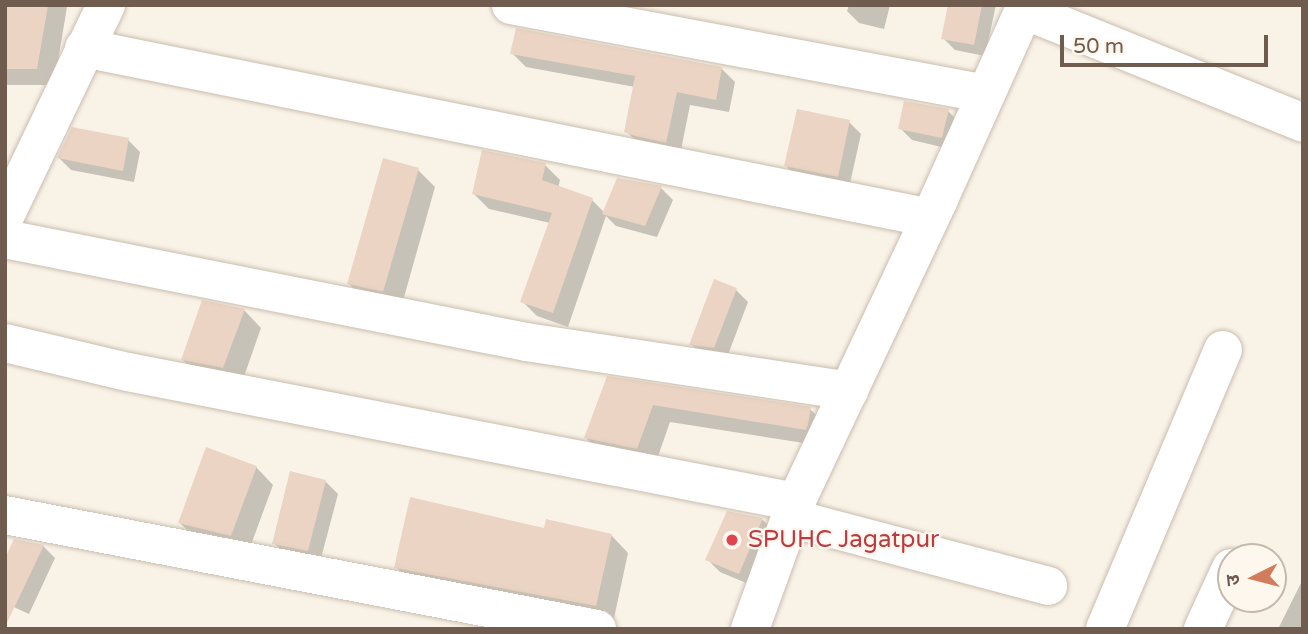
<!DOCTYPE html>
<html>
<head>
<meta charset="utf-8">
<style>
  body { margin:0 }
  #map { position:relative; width:1308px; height:634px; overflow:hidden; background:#f9f3e7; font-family:"Varela Round","Noto Sans Devanagari",sans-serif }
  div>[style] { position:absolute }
  .shadow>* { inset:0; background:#0003 }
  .building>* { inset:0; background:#ebd4c3 }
  .roads { filter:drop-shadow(0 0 2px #cabcaf) drop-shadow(0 0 2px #cabcaf) }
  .minor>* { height:38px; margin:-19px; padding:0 19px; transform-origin:19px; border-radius:19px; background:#fff }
  .dots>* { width:19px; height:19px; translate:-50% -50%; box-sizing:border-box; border:4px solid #fdf7ed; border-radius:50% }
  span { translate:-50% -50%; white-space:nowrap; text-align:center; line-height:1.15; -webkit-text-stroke:5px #fdf7ed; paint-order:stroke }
  .health-label { font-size:24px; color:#be3a42 }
  .left { translate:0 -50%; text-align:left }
  .frame { position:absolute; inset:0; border:7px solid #705c4f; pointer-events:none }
  .north { position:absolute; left:1217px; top:543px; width:70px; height:70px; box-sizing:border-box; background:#fdf7ed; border:2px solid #c5b9ae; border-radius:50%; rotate:264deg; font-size:19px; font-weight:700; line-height:28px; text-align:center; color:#705c4f }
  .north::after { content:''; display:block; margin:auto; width:24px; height:32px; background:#d37c5c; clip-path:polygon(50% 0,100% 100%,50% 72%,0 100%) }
  .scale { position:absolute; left:1060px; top:35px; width:208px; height:32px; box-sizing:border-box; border:4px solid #705c4f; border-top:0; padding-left:9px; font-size:21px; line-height:24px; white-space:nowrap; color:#705c4f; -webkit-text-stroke:5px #fdf7ed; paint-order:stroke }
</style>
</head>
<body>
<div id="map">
  <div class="shadow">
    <div style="clip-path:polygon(6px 5px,67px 7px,54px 85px,5px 85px)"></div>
    <div style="clip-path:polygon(849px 5px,890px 5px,884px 29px,859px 23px,847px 11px)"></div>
    <div style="clip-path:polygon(949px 5px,996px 5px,985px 56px,955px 50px,943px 38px)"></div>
    <div style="clip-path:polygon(512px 53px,721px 68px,735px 82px,729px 112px,690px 105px,680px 155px,640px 145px,626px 131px,635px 87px,526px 67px)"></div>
    <div style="clip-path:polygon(948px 111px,960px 123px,954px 150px,912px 140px,900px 128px)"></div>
    <div style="clip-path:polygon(849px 122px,861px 134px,849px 188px,798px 178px,786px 166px)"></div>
    <div style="clip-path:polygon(128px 140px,140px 152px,134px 182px,71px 170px,59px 158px)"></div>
    <div style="clip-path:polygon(545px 165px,560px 180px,558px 188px,592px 200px,604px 212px,619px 179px,661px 188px,673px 200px,657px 237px,616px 226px,606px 216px,568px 327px,537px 316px,522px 301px,550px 223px,489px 209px,474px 194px)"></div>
    <div style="clip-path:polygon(418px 170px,435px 187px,401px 308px,366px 301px,349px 284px)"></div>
    <div style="clip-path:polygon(736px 290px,748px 302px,726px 360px,703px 356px,691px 344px)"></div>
    <div style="clip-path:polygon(244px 310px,261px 328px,241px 385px,200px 377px,183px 360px)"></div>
    <div style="clip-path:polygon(608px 378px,810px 409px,827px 426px,823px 446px,670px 422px,655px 465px,603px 455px,586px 438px)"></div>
    <div style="clip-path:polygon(256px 467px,273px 485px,248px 553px,197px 540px,180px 523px)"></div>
    <div style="clip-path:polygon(291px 473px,326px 482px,338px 494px,320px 562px,286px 555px,274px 543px)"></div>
    <div style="clip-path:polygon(728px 513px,763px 520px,775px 532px,751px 585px,720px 572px,708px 560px)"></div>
    <div style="clip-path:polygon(545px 530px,611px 535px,628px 553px,613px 623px,413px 584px,396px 567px)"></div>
    <div style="clip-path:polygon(43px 546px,55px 558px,29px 614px,5px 603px)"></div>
    <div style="clip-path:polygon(1303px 579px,1303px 629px,1278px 629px)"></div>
  </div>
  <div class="building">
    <div style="clip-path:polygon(5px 5px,48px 5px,37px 69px,5px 69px)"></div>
    <div style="clip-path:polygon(948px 5px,982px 5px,974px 45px,941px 39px)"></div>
    <div style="clip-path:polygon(516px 28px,722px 67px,716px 100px,677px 92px,666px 143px,635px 136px,624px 132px,635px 76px,510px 54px)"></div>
    <div style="clip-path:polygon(904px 101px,949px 109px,942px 138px,898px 129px)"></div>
    <div style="clip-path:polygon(797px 109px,850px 120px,838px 177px,784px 166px)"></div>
    <div style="clip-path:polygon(72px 127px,129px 138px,123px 171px,57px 158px)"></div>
    <div style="clip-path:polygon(482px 150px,546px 163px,542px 180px,593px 198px,553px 313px,520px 302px,552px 213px,472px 194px)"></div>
    <div style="clip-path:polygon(383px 158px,419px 168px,383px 292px,347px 284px)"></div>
    <div style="clip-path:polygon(617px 178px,662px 186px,645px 226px,602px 214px)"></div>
    <div style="clip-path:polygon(714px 279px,737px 288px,714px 348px,689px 345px)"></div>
    <div style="clip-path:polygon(202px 300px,245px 309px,223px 368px,181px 360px)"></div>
    <div style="clip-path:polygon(607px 376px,811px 407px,808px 425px,806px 430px,653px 405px,637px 449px,584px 438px)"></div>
    <div style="clip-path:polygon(206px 447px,257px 466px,231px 536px,178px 523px)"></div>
    <div style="clip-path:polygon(290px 471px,326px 480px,308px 551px,272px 544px)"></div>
    <div style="clip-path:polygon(410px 497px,544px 528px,546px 519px,612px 534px,596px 606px,394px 568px)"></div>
    <div style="clip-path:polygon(727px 511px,763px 518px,739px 574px,705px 560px)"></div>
    <div style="clip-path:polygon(14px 539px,44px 545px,5px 627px,5px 558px)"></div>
  </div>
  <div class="roads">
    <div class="minor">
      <div style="left:511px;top:5px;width:482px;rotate:10.6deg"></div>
      <div style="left:1024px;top:10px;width:301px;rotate:22deg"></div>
      <div style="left:84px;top:48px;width:863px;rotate:11.36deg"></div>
      <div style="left:5px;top:216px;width:234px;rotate:-64.4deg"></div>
      <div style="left:5px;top:239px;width:531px;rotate:11.18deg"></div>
      <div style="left:526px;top:342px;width:327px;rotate:8.6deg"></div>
      <div style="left:5px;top:343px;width:126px;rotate:13.3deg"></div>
      <div style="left:128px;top:372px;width:681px;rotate:11.01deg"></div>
      <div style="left:5px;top:515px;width:603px;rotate:10.9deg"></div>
      <div style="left:791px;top:518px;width:266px;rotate:14.8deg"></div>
      <div style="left:750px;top:629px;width:135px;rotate:-70.1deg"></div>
      <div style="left:796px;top:502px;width:335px;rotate:-64.7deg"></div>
      <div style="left:939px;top:199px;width:213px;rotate:-65.8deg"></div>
      <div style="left:1105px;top:629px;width:303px;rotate:-67.1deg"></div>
      <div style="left:1203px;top:629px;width:67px;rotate:-65.3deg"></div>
    </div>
  </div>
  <div class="dots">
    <div style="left:732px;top:540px;background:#e0444e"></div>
  </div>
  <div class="health-label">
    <span class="left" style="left:748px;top:540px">SPUHC Jagatpur</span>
  </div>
  <div class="frame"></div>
  <div class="north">उ</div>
  <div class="scale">50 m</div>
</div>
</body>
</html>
